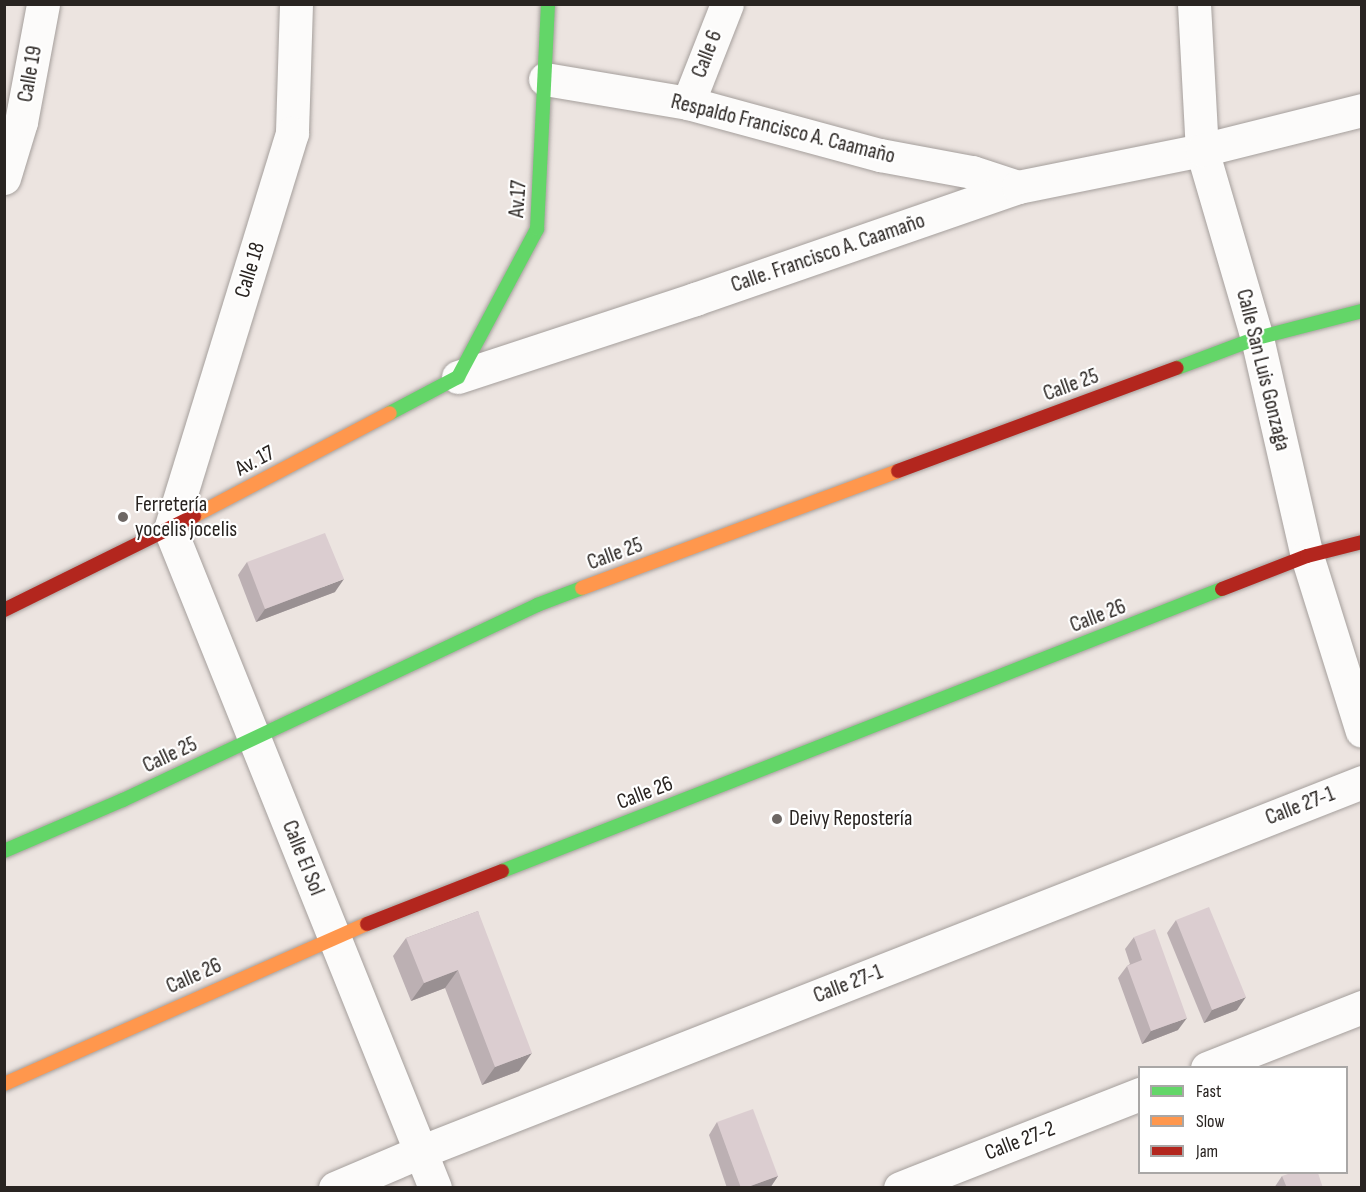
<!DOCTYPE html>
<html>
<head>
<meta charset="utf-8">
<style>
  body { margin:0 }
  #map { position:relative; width:1366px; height:1192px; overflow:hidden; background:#ece4e0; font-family:"Sofia Sans Condensed",sans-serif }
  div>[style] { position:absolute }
  .roads { filter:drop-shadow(0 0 2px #a59f9c) drop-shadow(0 0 2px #a59f9c) }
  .street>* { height:33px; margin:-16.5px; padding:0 16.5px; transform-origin:16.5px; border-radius:16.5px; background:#fcfbfa }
  .fast>* { height:14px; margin:-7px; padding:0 7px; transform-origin:7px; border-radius:7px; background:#63d668 }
  .slow>* { height:14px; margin:-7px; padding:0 7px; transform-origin:7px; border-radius:7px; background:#ff974d }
  .jam>* { height:14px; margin:-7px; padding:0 7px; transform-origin:7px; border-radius:7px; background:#b3261e }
  .wall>* { inset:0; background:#bcb0b3 }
  .shaded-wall>* { inset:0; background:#999092 }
  .building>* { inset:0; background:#dbcdd0 }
  .dots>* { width:16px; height:16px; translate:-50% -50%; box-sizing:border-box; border:3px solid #fff; border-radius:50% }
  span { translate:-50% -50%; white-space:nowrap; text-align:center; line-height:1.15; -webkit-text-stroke:4.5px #fff; paint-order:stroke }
  .street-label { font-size:22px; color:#292421 }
  .poi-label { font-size:22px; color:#292421 }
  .left { translate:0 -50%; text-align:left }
  .frame { position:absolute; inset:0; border:6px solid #292421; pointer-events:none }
  .legend { position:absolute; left:1138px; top:1066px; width:210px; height:108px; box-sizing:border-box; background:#fff; border:2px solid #a9a7a6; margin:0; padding:8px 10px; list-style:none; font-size:18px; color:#292421 }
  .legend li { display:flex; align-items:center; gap:12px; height:30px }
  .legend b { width:30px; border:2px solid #a9a7a6 }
</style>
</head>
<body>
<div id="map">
  <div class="roads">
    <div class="street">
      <div style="left:296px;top:4px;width:129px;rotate:91.8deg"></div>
      <div style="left:292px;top:133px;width:414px;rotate:107.1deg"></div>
      <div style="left:170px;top:529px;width:710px;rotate:68.09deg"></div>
      <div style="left:1194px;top:4px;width:146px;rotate:86.9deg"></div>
      <div style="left:1202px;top:150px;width:196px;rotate:73.7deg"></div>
      <div style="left:1257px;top:338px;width:224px;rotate:77.1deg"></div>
      <div style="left:1307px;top:556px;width:183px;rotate:72.6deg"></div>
      <div style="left:545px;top:79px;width:145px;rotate:9.5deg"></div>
      <div style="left:688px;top:103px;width:199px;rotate:15.2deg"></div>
      <div style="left:880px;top:155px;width:94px;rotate:10.5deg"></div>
      <div style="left:972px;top:172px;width:48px;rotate:18.1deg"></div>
      <div style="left:688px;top:103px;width:106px;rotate:-68.5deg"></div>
      <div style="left:4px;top:178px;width:59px;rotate:-73.1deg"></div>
      <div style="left:21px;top:122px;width:120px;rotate:-79.4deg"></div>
      <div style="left:458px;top:377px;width:250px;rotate:-18.2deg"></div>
      <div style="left:695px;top:299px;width:342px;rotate:-19.1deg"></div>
      <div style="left:1018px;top:187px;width:188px;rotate:-11.4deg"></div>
      <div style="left:1202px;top:150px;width:165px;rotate:-14deg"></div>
      <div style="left:1207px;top:1068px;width:167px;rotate:-21.5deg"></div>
      <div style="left:335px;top:1188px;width:92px;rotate:-23deg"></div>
      <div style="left:420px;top:1152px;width:1012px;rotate:-21.44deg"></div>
      <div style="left:900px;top:1188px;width:258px;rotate:-21.4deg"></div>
    </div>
    <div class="fast">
      <div style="left:1177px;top:368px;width:85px;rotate:-20.6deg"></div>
      <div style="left:1257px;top:338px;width:108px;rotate:-14.4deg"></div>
      <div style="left:390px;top:413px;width:77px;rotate:-27.9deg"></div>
      <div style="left:458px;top:377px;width:168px;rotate:-61.9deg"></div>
      <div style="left:537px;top:229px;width:225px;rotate:-87.2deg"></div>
      <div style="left:4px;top:851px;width:129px;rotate:-23.2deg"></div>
      <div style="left:123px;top:800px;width:458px;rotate:-25.2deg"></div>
      <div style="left:537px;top:605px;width:48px;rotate:-20.7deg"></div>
      <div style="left:502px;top:871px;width:773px;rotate:-21.39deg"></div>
    </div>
    <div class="slow">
      <div style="left:194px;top:516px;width:221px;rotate:-27.7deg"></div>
      <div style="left:582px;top:588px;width:337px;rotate:-20.3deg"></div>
      <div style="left:4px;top:1084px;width:397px;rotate:-23.8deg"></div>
    </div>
    <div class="jam">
      <div style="left:898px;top:471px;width:297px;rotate:-20.3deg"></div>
      <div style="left:1222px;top:589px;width:91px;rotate:-21.2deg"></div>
      <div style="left:1307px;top:556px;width:57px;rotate:-14.3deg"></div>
      <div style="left:4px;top:610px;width:212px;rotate:-26.3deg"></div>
      <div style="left:367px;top:924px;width:145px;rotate:-21.4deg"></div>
    </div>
  </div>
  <div class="wall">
    <div style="clip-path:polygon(247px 562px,335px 592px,256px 622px,238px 575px)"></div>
    <div style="clip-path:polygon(478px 911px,519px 1071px,482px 1085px,445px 988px,411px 1001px,393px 956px,406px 938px)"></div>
    <div style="clip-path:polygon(1176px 920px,1237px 1010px,1204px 1023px,1167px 933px)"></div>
    <div style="clip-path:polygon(1134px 937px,1178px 1030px,1142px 1044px,1118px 978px,1127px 966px,1130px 964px,1125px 949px)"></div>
    <div style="clip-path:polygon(717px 1122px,778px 1176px,770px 1188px,727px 1188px,709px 1135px)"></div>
    <div style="clip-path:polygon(1282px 1176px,1323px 1188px,1274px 1188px)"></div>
  </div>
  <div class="shaded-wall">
    <div style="clip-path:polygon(344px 579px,335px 592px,256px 622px,265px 609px)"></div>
    <div style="clip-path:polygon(458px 970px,445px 988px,411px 1001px,424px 983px)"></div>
    <div style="clip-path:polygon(1246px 997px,1237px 1010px,1204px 1023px,1212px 1010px)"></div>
    <div style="clip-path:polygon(1187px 1018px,1178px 1030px,1142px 1044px,1151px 1031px)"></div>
    <div style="clip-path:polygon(532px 1053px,519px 1071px,482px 1085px,495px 1067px)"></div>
    <div style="clip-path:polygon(778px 1176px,770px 1188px,745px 1188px)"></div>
  </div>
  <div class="building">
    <div style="clip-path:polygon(325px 533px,344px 579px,265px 609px,247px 562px)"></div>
    <div style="clip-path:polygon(1209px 907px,1246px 997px,1212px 1010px,1176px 920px)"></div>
    <div style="clip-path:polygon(478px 911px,532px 1053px,495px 1067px,458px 970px,424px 983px,406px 938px)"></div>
    <div style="clip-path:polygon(1155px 929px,1187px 1018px,1151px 1031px,1127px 966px,1142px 960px,1134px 937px)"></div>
    <div style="clip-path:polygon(753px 1109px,778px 1176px,745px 1188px,741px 1188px,717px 1122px)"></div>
    <div style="clip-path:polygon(1291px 1173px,1318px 1173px,1323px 1188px,1287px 1188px,1282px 1176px)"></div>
  </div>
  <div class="dots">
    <div style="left:123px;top:517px;background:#6d6764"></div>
    <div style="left:777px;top:819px;background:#6d6764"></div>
  </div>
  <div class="street-label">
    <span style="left:707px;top:54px;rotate:-69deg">Calle 6</span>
    <span style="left:30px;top:74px;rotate:-80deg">Calle 19</span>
    <span style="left:783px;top:129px;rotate:14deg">Respaldo Francisco A. Caamaño</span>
    <span style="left:518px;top:199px;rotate:-86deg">Av.17</span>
    <span style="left:828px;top:253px;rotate:-19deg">Calle. Francisco A. Caamaño</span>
    <span style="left:250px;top:270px;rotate:-73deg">Calle 18</span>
    <span style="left:1263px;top:370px;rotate:76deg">Calle San Luis Gonzaga</span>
    <span style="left:1071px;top:385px;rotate:-20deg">Calle 25</span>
    <span style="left:255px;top:461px;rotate:-28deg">Av. 17</span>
    <span style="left:615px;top:554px;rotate:-20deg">Calle 25</span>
    <span style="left:1098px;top:616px;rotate:-21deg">Calle 26</span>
    <span style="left:170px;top:755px;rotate:-25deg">Calle 25</span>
    <span style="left:645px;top:793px;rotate:-21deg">Calle 26</span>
    <span style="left:1300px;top:806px;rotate:-21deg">Calle 27-1</span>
    <span style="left:303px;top:858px;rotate:68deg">Calle El Sol</span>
    <span style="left:194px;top:976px;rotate:-24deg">Calle 26</span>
    <span style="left:848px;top:984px;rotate:-21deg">Calle 27-1</span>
    <span style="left:1020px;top:1141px;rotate:-21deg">Calle 27-2</span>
  </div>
  <div class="poi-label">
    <span class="left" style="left:135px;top:517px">Ferretería<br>yocelis jocelis</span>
    <span class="left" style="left:789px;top:819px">Deivy Repostería</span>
  </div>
  <div class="frame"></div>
  <ul class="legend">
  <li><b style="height:8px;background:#63d668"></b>Fast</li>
  <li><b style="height:8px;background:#ff974d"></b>Slow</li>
  <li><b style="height:8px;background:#b3261e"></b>Jam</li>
  </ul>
</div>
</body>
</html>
